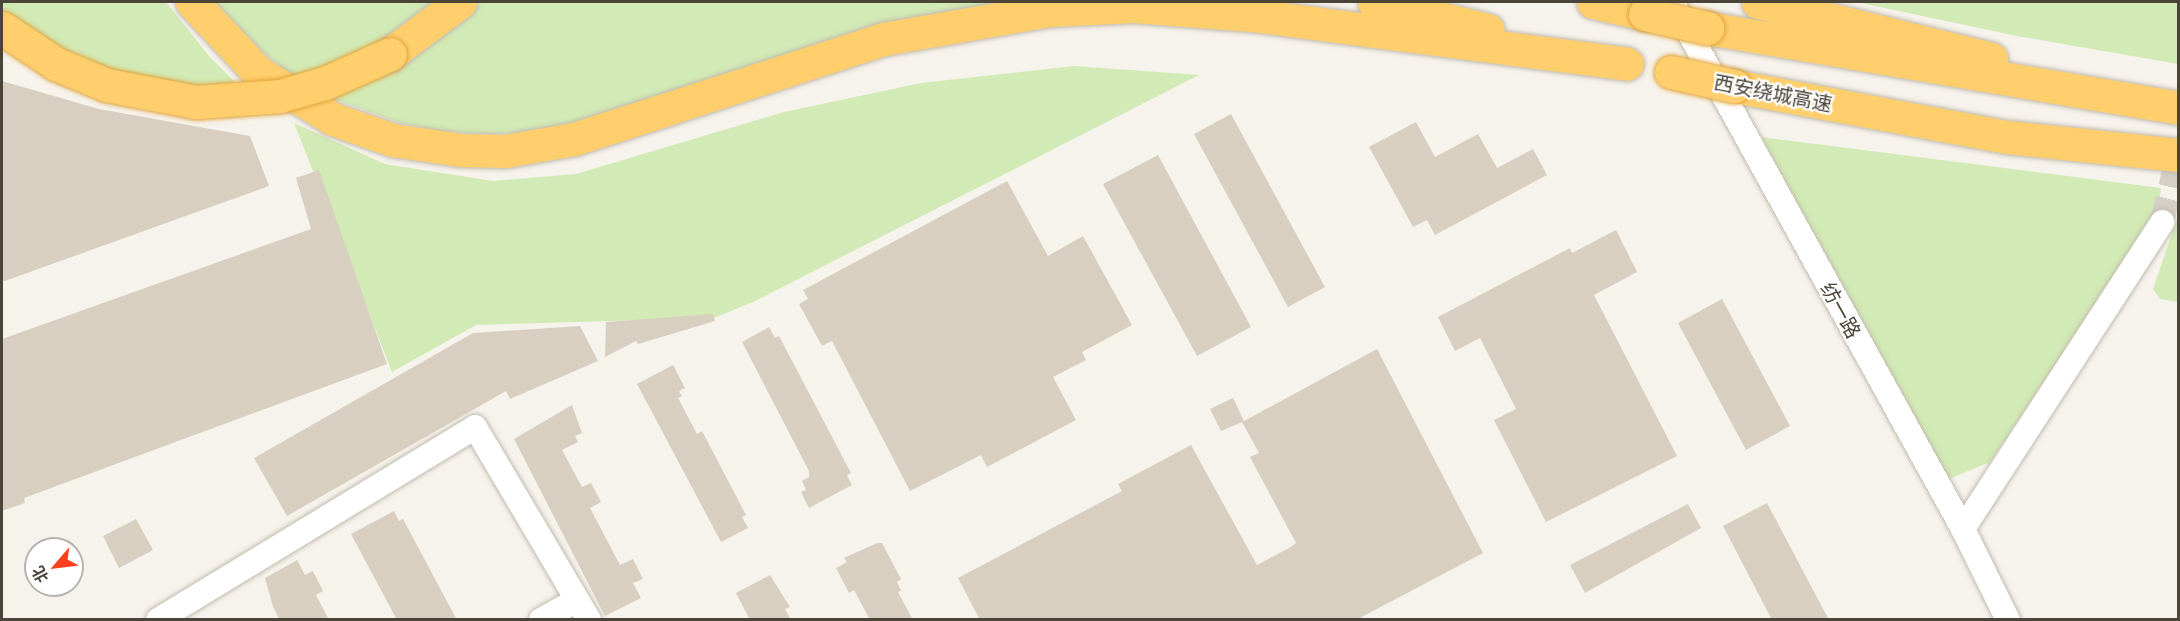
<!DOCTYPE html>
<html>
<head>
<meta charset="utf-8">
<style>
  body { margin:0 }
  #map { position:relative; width:2180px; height:621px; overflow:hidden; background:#f6f3ec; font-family:Manrope,"Noto Sans SC",sans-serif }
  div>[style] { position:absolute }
  .green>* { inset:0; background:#d2eab5 }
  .building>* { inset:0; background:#d8cfc1 }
  .minor-tunnel>* { height:24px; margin-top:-12px; transform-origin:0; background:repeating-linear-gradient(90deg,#d4d0c8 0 24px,transparent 0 36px) }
  .roads { filter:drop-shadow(0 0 2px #c2bbae) drop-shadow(0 0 2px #c2bbae) }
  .minor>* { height:24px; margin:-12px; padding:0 12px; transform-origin:12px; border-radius:12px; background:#fff }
  .highway>* { height:33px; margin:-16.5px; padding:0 16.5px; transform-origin:16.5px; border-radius:16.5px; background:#ffcf6e }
  .bridges { filter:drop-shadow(0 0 2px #e0a43c) drop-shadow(0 0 2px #e0a43c) }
  .highway-bridge>* { height:33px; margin:-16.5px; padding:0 16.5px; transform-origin:16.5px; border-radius:16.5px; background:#ffcf6e }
  span { translate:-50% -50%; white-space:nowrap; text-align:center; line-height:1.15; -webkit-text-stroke:4.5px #fff; paint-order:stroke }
  .street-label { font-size:20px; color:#4b4439 }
  .frame { position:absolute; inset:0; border:3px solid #4b4439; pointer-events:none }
  .north { position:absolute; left:24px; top:537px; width:60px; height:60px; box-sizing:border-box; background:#fff; border:2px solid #b7b4b0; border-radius:50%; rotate:242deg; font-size:16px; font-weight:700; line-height:24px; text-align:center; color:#4b4439 }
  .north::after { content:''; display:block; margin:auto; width:21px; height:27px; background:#fc3f1d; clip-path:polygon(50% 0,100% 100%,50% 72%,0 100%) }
</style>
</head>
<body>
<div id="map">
  <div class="green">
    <div style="clip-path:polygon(2px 2px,166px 2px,209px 56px,243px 90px,198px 90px,80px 63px,2px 13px)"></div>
    <div style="clip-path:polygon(214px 2px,444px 2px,394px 38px,298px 80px,265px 54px)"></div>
    <div style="clip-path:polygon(481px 2px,1013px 2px,903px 21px,654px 102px,543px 130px,497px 134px,446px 132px,400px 123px,331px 98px,406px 65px)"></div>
    <div style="clip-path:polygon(1856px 2px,2178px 2px,2178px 64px,2017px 36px)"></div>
    <div style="clip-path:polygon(1074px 66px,1199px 75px,755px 301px,714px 318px,476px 325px,392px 372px,294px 123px,385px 164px,493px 181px,576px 174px,784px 112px,921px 83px)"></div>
    <div style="clip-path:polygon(1761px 137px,2161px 188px,2158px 212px,1990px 462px,1949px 479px)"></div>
    <div style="clip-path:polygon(2178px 216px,2178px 302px,2160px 299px,2153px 289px)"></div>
  </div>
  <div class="building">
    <div style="clip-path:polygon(2px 81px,99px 109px,250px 136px,269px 186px,2px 282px)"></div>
    <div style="clip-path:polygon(1231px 114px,1325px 287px,1288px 307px,1194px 134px)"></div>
    <div style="clip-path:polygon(1416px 122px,1435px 157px,1478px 134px,1497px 168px,1533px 149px,1547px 175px,1435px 235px,1427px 220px,1413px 227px,1369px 147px)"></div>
    <div style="clip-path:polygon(1158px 155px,1251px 327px,1197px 356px,1103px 184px)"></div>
    <div style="clip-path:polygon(319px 170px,387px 364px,24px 498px,25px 503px,2px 511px,2px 339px,311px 229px,296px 178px)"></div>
    <div style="clip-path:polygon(1007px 181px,1048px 256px,1083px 236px,1132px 325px,1082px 352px,1086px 360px,1053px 377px,1076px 420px,987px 467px,981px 455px,910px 491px,832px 341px,822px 346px,799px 304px,808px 299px,803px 290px)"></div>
    <div style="clip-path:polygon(1616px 230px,1637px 272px,1594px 295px,1677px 456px,1546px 522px,1494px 420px,1516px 409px,1480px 338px,1455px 351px,1438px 317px,1570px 248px,1572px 253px)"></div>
    <div style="clip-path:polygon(1722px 299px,1790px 426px,1746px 450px,1678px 323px)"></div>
    <div style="clip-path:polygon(713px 314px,715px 321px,638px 344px,636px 341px,605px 357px,606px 322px)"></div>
    <div style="clip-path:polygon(580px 326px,598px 361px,510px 399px,506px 391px,287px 516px,254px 458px,473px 333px)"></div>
    <div style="clip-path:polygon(769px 327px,775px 338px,779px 336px,851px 473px,847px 475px,852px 485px,809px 508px,801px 492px,806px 490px,802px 481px,809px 477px,809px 471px,742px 342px)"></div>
    <div style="clip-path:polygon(1377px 349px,1483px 553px,1356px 620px,980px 620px,958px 578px,1122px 491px,1118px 484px,1191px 445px,1257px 565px,1289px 548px,1296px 543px,1250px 457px,1259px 453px,1242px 422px,1221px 431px,1210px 409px,1233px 398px,1244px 421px)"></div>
    <div style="clip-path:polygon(673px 365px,685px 388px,679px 391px,682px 396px,678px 398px,697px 434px,702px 431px,746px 515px,742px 517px,748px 528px,721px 542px,637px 384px)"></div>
    <div style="clip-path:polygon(572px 405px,582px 433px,575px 436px,578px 442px,562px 450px,582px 487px,591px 483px,601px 502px,590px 508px,620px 565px,633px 559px,643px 579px,633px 583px,641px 598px,605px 616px,514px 439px)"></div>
    <div style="clip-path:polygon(1767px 503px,1829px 620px,1772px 620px,1723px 526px)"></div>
    <div style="clip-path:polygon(1688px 504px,1701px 528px,1585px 593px,1570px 565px)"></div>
    <div style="clip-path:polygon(394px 511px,399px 521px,403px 519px,457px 620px,397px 620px,351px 534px)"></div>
    <div style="clip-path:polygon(136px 519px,153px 550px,119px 568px,103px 536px)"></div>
    <div style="clip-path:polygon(877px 543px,882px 543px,901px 579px,897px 582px,901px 591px,898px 592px,913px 620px,870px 620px,854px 590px,849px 593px,836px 568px,847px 562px,844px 558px)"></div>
    <div style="clip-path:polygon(297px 560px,305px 575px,313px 571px,323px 591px,316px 595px,329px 620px,280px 620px,273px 607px,265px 578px)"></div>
    <div style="clip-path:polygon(770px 575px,790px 607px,785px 609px,791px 620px,750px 620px,736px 593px)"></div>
  </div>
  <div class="minor-tunnel">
    <div style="left:2162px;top:222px;width:69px;rotate:-76.6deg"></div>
  </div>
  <div class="roads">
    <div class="minor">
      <div style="left:1672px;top:2px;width:602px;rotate:61.09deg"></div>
      <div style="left:1963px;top:529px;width:102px;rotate:63.7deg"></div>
      <div style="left:1963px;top:529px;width:366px;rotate:-57deg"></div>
      <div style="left:158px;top:620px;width:371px;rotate:-31.3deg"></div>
      <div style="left:475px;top:427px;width:224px;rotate:59.4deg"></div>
      <div style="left:541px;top:620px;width:41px;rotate:-29.1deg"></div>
    </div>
    <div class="highway">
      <div style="left:192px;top:2px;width:96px;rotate:46.7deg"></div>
      <div style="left:258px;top:72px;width:89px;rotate:32.1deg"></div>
      <div style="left:333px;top:119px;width:64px;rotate:19.3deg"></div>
      <div style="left:393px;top:140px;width:69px;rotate:8.4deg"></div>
      <div style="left:461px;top:150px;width:44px;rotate:1.3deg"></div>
      <div style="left:505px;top:151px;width:70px;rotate:-9.9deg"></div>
      <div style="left:574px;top:139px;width:325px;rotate:-17.9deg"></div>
      <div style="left:883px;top:39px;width:169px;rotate:-9.9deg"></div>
      <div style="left:1050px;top:10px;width:84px;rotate:-2.7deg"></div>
      <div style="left:1134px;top:6px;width:118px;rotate:4.4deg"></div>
      <div style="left:1252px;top:15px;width:378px;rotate:7.4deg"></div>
      <div style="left:1374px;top:2px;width:117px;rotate:13.8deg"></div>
      <div style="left:1593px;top:2px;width:53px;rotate:13deg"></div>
      <div style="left:1758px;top:2px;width:240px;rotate:13.7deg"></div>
      <div style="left:1707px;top:28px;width:478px;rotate:9.6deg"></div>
      <div style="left:390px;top:54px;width:87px;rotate:-36.6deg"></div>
      <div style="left:1734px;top:86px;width:278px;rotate:10.6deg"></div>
      <div style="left:2007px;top:137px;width:172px;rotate:6deg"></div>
    </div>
  </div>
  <div class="bridges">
    <div class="highway-bridge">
      <div style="left:1645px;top:14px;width:64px;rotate:12.7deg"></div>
      <div style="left:2px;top:28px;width:65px;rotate:33.7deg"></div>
      <div style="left:56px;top:64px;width:55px;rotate:22.4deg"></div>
      <div style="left:107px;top:85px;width:91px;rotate:10.8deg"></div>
      <div style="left:196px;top:102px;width:84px;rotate:-4.1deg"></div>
      <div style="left:280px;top:96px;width:47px;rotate:-16.1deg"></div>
      <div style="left:325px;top:83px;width:71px;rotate:-24deg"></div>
      <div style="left:1671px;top:72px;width:65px;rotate:12.5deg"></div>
    </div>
  </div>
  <div class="street-label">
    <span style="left:1773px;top:93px;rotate:11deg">西安绕城高速</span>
    <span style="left:1841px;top:310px;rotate:61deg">纺一路</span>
  </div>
  <div class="frame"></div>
  <div class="north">北</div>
</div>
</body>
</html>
